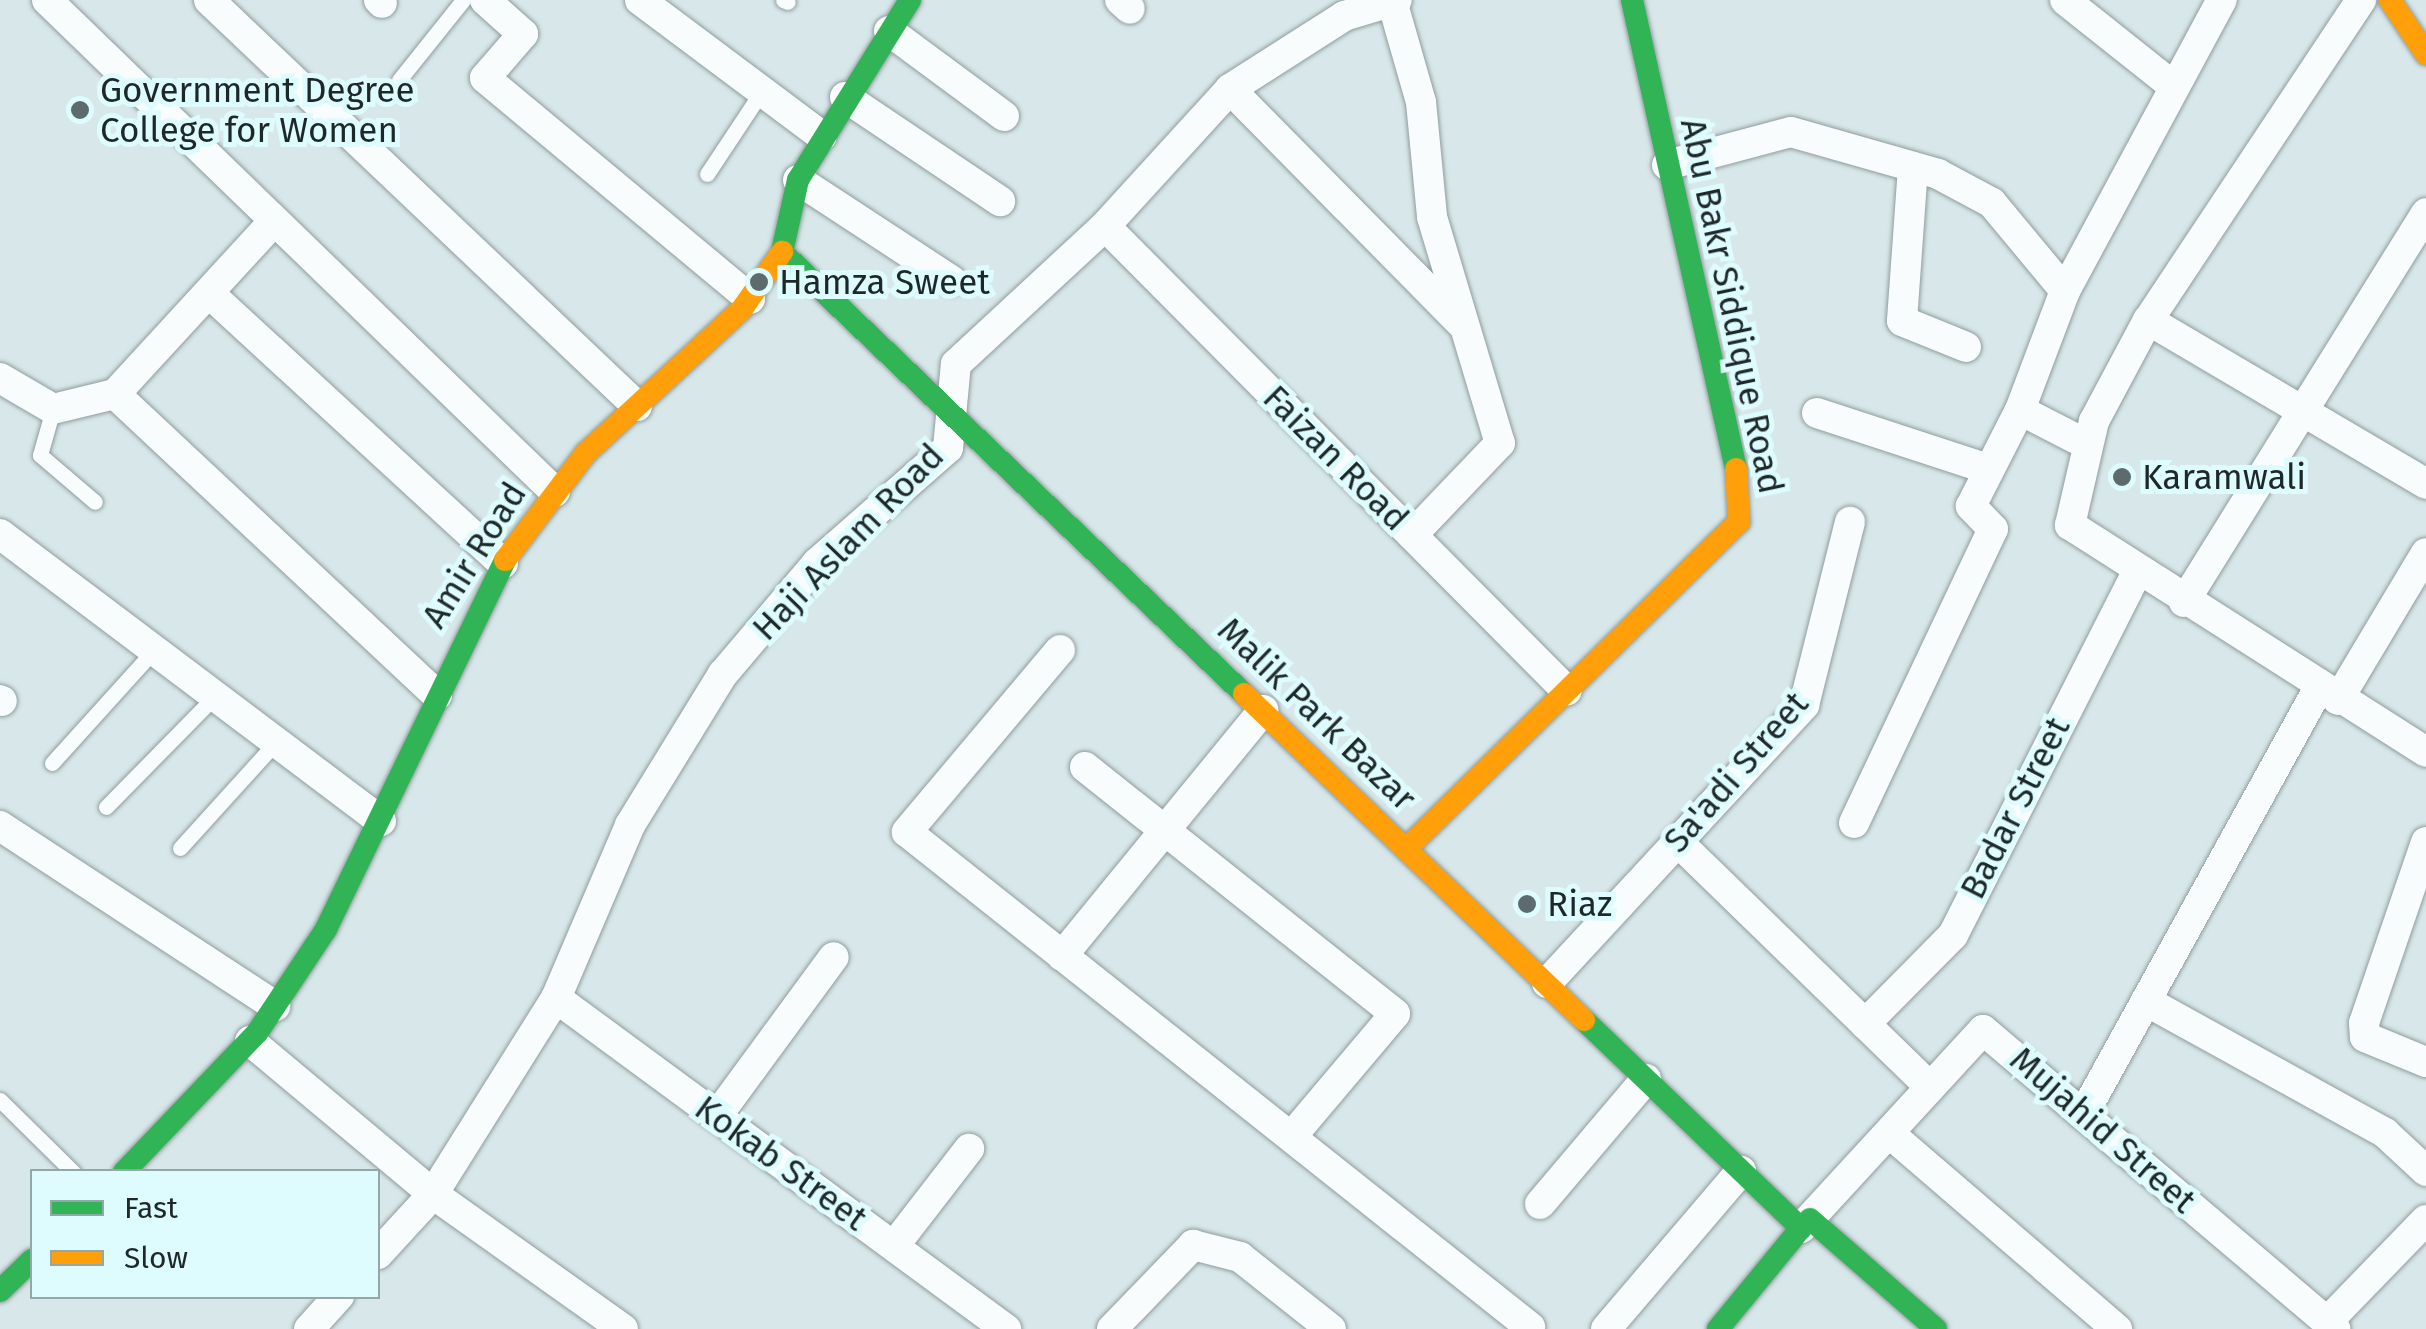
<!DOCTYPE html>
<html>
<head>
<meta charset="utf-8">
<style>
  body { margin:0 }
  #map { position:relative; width:2426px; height:1329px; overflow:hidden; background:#d8e8ea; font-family:"Fira Sans",sans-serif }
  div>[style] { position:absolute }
  .roads { filter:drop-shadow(0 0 2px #909c9e) drop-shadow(0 0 2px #909c9e) }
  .lane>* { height:15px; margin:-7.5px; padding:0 7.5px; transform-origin:7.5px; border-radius:7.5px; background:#f9fcfc }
  .street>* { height:30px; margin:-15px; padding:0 15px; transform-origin:15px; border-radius:15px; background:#f9fcfc }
  .fast>* { height:22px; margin:-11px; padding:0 11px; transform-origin:11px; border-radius:11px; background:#30b455 }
  .slow>* { height:22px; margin:-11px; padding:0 11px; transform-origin:11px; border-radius:11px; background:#ff9f0a }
  .dots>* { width:28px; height:28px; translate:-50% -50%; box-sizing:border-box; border:5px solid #defbfe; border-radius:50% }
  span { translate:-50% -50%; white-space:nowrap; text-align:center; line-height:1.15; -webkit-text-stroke:10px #defbfe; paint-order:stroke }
  .poi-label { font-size:35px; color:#1d2829 }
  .left { translate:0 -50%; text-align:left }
  .street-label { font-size:35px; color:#1d2829 }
  .legend { position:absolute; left:30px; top:1169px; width:350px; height:130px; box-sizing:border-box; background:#defbfe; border:2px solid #91a7a9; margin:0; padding:12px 18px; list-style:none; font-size:30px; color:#1d2829 }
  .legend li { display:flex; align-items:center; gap:20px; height:50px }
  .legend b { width:50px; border:2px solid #91a7a9 }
</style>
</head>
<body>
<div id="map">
  <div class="roads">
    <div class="lane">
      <div style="left:783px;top:0;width:5px;rotate:22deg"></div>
      <div style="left:399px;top:80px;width:102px;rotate:-51.3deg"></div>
      <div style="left:707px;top:174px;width:100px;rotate:-56.5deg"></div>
      <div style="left:53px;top:409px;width:48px;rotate:105.8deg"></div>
      <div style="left:40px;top:455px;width:72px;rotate:40.5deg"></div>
      <div style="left:52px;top:763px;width:152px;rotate:-47.9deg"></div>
      <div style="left:106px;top:807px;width:156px;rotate:-45.5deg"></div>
      <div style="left:180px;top:848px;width:143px;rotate:-47.8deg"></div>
      <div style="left:0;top:1100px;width:103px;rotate:44.6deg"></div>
    </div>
    <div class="street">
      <div style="left:47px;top:0;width:707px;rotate:44.08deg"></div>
      <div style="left:209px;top:0;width:590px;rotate:43.49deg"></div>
      <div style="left:379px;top:0;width:4px;rotate:45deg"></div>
      <div style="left:485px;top:0;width:51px;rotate:41.8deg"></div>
      <div style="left:523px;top:34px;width:58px;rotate:130.8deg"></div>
      <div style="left:485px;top:78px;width:345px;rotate:39.8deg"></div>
      <div style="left:640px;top:0;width:227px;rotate:36.8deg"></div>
      <div style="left:1120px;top:0;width:13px;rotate:42deg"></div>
      <div style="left:2065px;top:0;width:137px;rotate:38.5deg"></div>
      <div style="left:2361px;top:0;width:384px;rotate:123.6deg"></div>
      <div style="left:2148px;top:320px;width:115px;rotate:118.1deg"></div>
      <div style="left:2094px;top:421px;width:107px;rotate:103deg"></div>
      <div style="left:2070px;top:525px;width:422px;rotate:32.5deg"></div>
      <div style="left:1392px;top:1px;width:105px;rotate:74deg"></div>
      <div style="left:1421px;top:102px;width:116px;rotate:84.5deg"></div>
      <div style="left:1432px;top:217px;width:236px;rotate:73.3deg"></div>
      <div style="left:1500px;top:443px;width:127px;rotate:133.7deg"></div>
      <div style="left:889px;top:31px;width:143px;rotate:36.5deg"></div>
      <div style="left:1230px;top:89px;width:329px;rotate:45.4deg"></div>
      <div style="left:845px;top:97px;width:187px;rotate:33.9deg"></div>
      <div style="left:1667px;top:165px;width:128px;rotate:-14.9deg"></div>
      <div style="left:1791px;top:132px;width:153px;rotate:15.9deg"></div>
      <div style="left:1938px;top:174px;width:61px;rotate:28.2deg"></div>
      <div style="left:1992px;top:203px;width:114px;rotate:50.3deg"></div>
      <div style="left:1913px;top:167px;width:154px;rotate:94.1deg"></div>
      <div style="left:1902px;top:321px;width:69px;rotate:22.1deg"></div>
      <div style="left:798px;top:180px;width:183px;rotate:33.2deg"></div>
      <div style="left:1105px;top:226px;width:655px;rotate:45.19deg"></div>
      <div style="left:210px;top:294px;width:398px;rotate:42.6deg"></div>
      <div style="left:2148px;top:320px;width:323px;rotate:30.5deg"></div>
      <div style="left:0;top:378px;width:61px;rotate:30.3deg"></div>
      <div style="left:53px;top:409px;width:64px;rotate:-13.6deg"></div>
      <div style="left:115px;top:394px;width:235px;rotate:-47.4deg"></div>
      <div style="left:115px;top:394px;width:441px;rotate:43.1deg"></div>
      <div style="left:1817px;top:413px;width:180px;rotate:18.1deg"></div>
      <div style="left:2088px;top:445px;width:76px;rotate:-152.8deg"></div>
      <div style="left:2020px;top:410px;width:127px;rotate:-69.3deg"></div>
      <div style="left:2065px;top:291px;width:331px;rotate:-61.7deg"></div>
      <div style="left:0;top:534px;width:477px;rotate:37deg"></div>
      <div style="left:2184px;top:602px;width:458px;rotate:-58.1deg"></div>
      <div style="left:1060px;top:650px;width:238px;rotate:130.1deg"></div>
      <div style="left:907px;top:832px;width:796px;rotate:38.47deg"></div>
      <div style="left:0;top:700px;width:2px;rotate:27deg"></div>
      <div style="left:2338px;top:700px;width:171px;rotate:-59.1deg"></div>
      <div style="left:1085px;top:767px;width:396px;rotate:38.5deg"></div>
      <div style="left:1395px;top:1014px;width:160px;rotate:130.2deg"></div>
      <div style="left:1854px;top:823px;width:325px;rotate:-64.7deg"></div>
      <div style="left:1993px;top:529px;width:32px;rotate:-134deg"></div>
      <div style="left:1971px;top:506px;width:108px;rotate:-63deg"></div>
      <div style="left:0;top:826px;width:329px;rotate:33.2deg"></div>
      <div style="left:1677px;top:841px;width:353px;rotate:44.2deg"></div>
      <div style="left:2426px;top:842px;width:191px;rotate:108.9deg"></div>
      <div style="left:2364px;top:1023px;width:14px;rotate:86deg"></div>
      <div style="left:2365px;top:1037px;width:66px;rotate:22.3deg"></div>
      <div style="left:1062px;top:956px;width:318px;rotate:-50.7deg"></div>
      <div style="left:1547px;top:983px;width:379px;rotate:-47.2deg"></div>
      <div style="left:1804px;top:705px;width:189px;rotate:-75.9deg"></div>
      <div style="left:556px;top:998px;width:559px;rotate:36.34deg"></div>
      <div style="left:2146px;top:1001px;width:273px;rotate:28.9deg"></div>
      <div style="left:2385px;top:1133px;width:56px;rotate:42.8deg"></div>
      <div style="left:1865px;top:1024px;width:125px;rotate:-45.3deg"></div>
      <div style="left:1953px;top:935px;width:406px;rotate:-63.1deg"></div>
      <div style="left:250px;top:1041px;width:239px;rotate:39.9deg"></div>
      <div style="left:433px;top:1194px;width:233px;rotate:35.4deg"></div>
      <div style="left:2083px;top:1115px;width:489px;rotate:-61.1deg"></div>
      <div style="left:717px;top:1116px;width:197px;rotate:-53.7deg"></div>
      <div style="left:1889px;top:1133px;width:301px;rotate:40.7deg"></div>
      <div style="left:1540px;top:1204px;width:164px;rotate:-49.7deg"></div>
      <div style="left:1801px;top:1228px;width:269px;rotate:-47.4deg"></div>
      <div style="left:1983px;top:1030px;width:462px;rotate:40.3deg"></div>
      <div style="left:894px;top:1246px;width:123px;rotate:-52.3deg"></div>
      <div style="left:378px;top:1254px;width:81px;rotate:-47.5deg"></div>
      <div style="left:433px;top:1194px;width:231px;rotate:-57.9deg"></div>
      <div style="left:556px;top:998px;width:188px;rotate:-66.8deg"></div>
      <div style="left:630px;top:825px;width:177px;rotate:-58.4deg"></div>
      <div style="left:723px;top:674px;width:145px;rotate:-49.7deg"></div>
      <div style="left:817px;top:563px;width:174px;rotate:-41.3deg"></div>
      <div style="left:948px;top:448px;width:84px;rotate:-84.6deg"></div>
      <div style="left:956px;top:364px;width:203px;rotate:-42.8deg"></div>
      <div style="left:1105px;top:226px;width:185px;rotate:-47.6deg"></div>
      <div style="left:1230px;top:89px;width:135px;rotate:-32.6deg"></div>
      <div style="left:1344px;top:16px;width:55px;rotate:-16.8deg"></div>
      <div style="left:2327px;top:1322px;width:142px;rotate:-45.9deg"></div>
      <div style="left:309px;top:1329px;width:45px;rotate:-47.7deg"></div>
      <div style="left:1112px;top:1329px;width:117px;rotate:-46deg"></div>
      <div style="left:1193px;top:1245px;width:49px;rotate:14.3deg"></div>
      <div style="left:1240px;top:1257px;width:116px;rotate:38.4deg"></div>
      <div style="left:1606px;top:1329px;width:208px;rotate:-49.5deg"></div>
    </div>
    <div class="fast">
      <div style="left:1632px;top:0;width:480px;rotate:77.5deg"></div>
      <div style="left:782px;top:252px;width:639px;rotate:43.73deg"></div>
      <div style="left:782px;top:252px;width:74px;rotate:-77.5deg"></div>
      <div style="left:798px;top:180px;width:212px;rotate:-58.1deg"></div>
      <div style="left:1584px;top:1020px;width:301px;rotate:43.8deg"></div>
      <div style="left:1801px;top:1228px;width:131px;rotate:129.4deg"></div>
      <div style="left:124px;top:1172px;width:192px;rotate:-46.3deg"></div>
      <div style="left:257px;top:1033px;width:125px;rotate:-56.4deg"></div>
      <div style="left:326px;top:929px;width:410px;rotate:-64.1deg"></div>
      <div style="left:1810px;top:1219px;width:167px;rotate:41.1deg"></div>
      <div style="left:0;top:1291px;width:45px;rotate:-44.1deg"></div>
    </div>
    <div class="slow">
      <div style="left:2390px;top:0;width:65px;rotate:56.3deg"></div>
      <div style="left:505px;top:560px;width:134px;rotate:-52.9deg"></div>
      <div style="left:586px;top:453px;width:212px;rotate:-42.7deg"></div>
      <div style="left:742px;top:309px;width:70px;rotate:-54.9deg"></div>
      <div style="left:1244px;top:694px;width:471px;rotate:43.8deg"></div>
      <div style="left:1406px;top:849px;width:467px;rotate:-44.5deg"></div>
      <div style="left:1739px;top:522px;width:53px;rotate:-93.2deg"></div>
    </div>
  </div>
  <div class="dots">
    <div style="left:80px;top:110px;background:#5e6b6d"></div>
    <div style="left:759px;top:282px;background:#5e6b6d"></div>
    <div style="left:2122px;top:477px;background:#5e6b6d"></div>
    <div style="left:1527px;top:904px;background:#5e6b6d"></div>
  </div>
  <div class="poi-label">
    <span class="left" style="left:100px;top:110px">Government Degree<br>College for Women</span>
    <span class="left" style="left:779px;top:282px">Hamza Sweet</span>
    <span class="left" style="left:2142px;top:477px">Karamwali</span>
    <span class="left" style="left:1547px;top:904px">Riaz</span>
  </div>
  <div class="street-label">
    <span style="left:1732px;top:306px;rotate:78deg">Abu Bakr Siddique Road</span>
    <span style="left:1336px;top:458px;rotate:45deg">Faizan Road</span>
    <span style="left:848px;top:542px;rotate:-46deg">Haji Aslam Road</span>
    <span style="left:474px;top:555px;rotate:-58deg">Amir Road</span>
    <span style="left:1317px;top:714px;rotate:44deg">Malik Park Bazar</span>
    <span style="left:1736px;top:772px;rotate:-49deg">Sa'adi Street</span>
    <span style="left:2015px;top:808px;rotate:-63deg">Badar Street</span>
    <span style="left:2103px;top:1130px;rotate:41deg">Mujahid Street</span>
    <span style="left:781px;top:1163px;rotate:36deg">Kokab Street</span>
  </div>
  <ul class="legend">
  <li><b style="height:12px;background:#30b455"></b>Fast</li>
  <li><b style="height:12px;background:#ff9f0a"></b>Slow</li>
  </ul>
</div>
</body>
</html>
